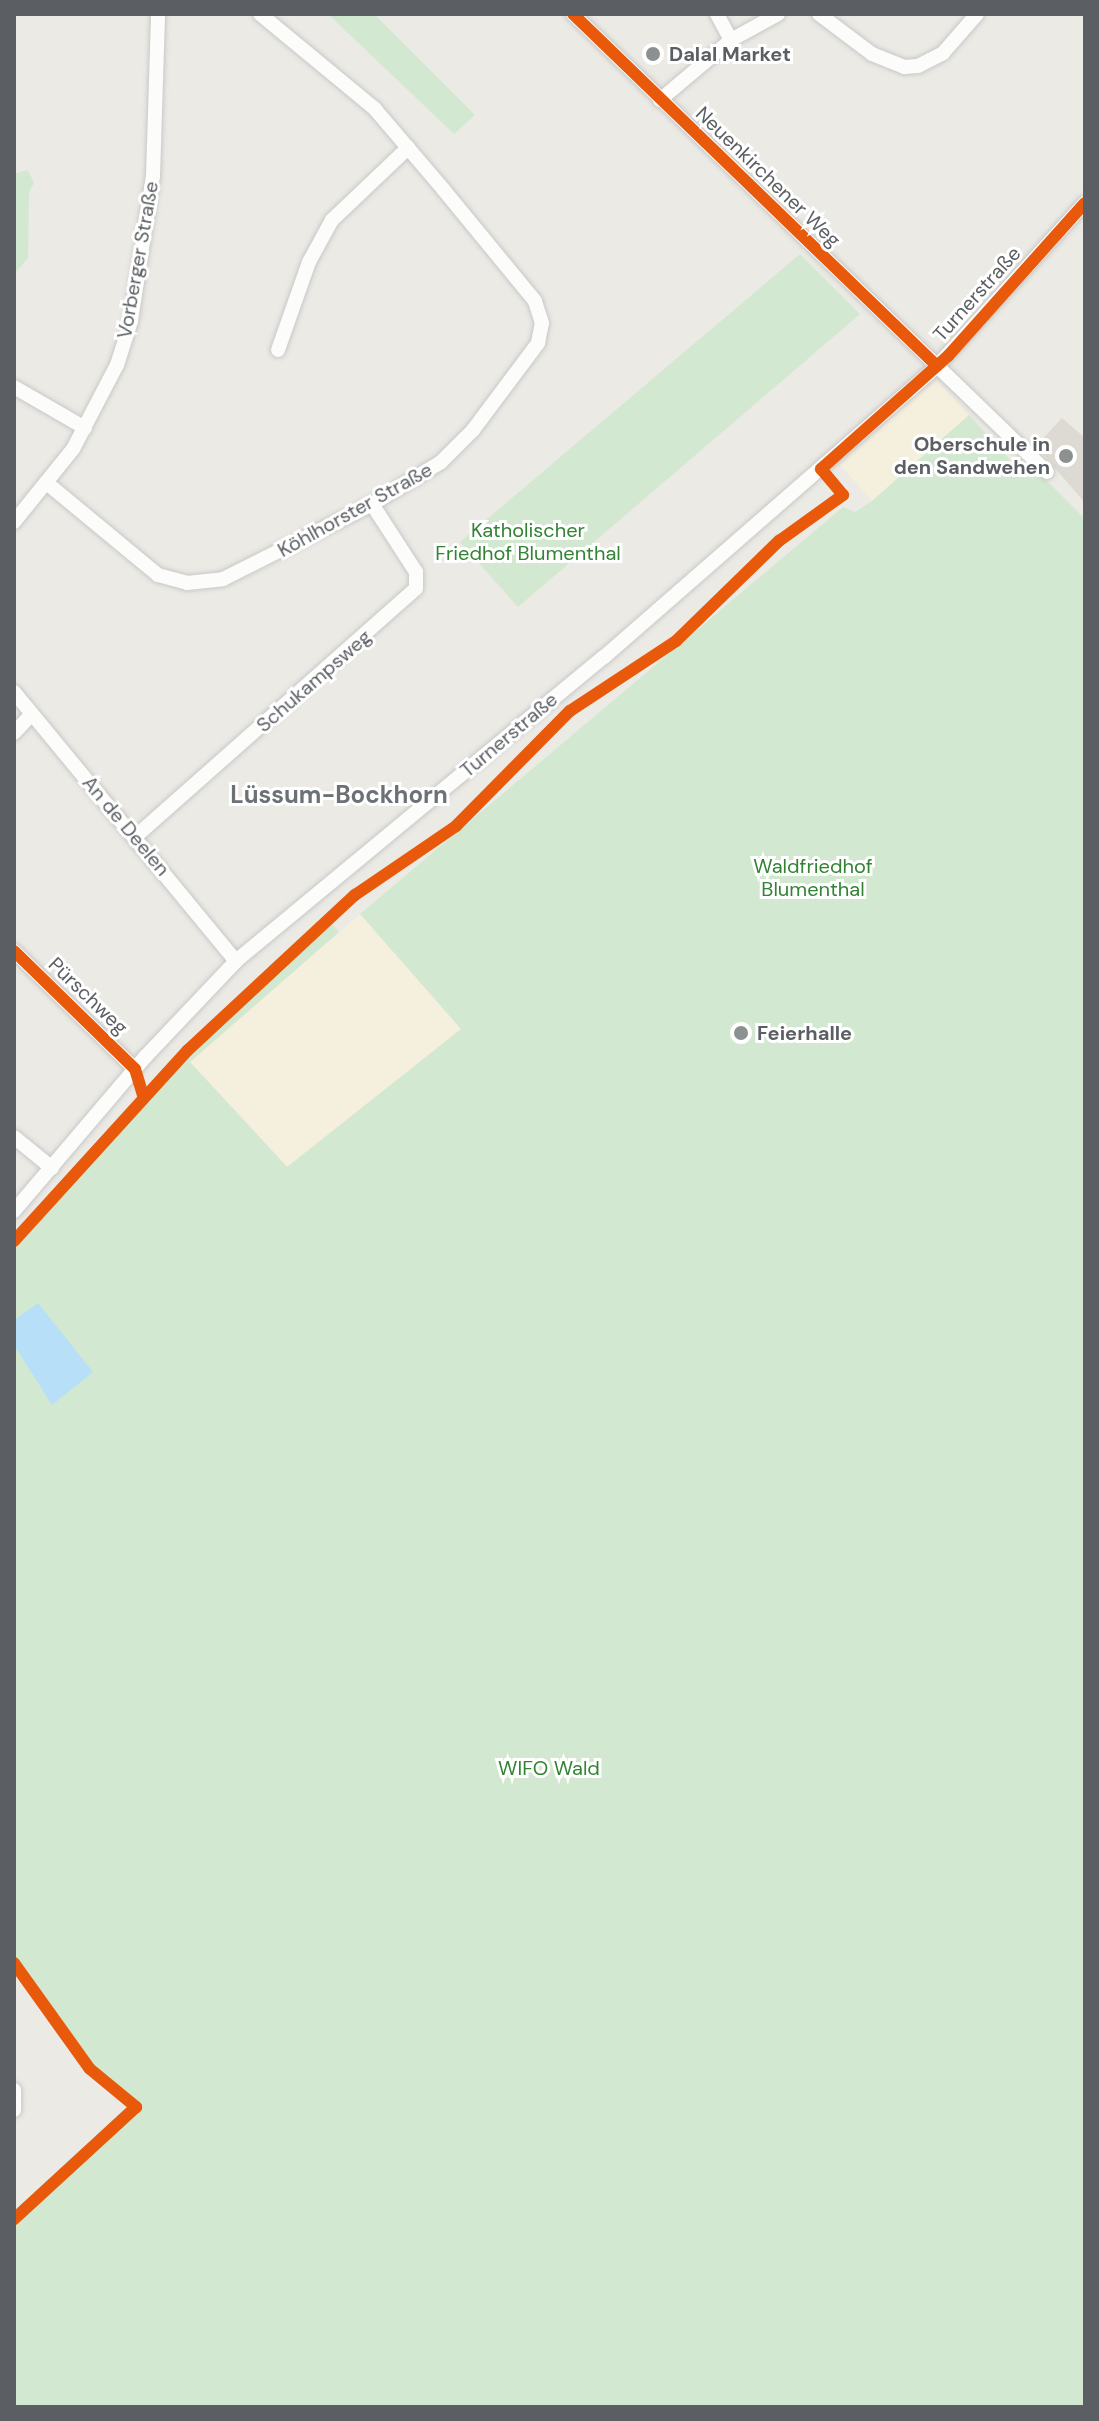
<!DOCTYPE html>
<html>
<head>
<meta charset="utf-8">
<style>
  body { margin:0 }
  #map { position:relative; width:1099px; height:2421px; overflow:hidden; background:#ebeae5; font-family:"DM Sans",sans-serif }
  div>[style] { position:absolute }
  .commercial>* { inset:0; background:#f5efdd }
  .education>* { inset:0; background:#dddad4 }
  .green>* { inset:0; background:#d3e8d0 }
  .water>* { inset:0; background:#b7dff7 }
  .roads { filter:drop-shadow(0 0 2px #c8c8c7) drop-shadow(0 0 2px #c8c8c7) }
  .minor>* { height:14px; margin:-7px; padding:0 7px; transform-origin:7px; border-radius:7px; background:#fcfcfb }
  .cycleway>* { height:12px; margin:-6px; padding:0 6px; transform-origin:6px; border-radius:6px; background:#e8590c }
  .dots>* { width:22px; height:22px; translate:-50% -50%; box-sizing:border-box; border:4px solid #fff; border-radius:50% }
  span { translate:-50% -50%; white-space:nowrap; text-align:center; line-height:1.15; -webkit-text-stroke:6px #fff; paint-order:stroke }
  .poi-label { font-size:20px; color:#5b5f63; font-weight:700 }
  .left { translate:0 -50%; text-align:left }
  .right { translate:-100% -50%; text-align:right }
  .street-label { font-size:20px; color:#5b5f63 }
  .park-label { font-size:20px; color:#328333 }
  .quarter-label { font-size:24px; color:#6c7175; font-weight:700 }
  .frame { position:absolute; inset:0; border:16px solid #5b5f63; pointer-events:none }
</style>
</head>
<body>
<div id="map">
  <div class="commercial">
    <div style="clip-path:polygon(936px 380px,969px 415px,872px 501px,840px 465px)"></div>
    <div style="clip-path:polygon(360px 914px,462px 1029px,288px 1167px,190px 1062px)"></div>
  </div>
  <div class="education">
    <div style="clip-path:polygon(1062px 418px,1085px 438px,1085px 503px,1036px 446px)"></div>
  </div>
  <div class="green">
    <div style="clip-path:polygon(328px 14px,374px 14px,475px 115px,454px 134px)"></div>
    <div style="clip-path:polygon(28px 170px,34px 183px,29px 192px,28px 258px,14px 274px,14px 174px)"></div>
    <div style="clip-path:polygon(800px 254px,860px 314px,518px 607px,460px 542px)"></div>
    <div style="clip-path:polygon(969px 415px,1021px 472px,1030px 464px,1085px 519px,1085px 2407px,14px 2407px,14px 2215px,130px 2107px,86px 2070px,14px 1968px,14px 1247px,169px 1073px,329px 921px,339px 932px,190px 1062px,287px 1167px,461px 1029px,360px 914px,843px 507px,855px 512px,872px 501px)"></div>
  </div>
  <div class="water">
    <div style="clip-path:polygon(38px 1303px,93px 1372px,52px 1405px,14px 1345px,14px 1320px)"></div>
  </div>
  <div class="roads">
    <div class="minor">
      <div style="left:573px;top:14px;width:659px;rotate:44.02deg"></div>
      <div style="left:717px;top:14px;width:30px;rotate:62deg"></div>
      <div style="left:819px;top:14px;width:66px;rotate:37deg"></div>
      <div style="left:872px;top:54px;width:35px;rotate:22deg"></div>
      <div style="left:904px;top:67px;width:14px;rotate:-4deg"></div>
      <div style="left:918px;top:66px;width:28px;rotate:-27deg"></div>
      <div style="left:943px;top:53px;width:52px;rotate:-48.9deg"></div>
      <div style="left:660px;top:100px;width:93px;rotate:-40.2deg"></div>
      <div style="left:731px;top:40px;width:54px;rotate:-29deg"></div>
      <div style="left:278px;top:350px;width:93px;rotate:-70.6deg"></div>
      <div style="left:309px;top:262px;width:48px;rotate:-61.3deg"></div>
      <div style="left:332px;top:220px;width:105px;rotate:-43.5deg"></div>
      <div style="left:14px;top:387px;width:82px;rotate:30deg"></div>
      <div style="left:48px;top:484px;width:143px;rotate:39.6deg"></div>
      <div style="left:158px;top:575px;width:30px;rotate:15deg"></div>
      <div style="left:187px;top:583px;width:36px;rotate:-6deg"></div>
      <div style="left:223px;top:579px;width:167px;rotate:-26.7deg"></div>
      <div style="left:372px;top:504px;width:81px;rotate:-31.3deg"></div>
      <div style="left:441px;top:462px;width:45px;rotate:-45deg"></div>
      <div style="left:473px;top:430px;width:109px;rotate:-53.2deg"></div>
      <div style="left:538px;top:343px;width:20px;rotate:-79deg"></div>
      <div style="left:542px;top:323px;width:23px;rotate:-108deg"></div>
      <div style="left:535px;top:301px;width:145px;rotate:-129.4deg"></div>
      <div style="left:443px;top:189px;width:105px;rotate:-130.4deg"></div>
      <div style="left:375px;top:109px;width:149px;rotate:-140.4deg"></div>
      <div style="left:14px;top:522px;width:94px;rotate:-51.1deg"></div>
      <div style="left:73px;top:449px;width:95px;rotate:-62.4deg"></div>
      <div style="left:117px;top:365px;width:46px;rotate:-72.3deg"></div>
      <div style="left:131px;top:321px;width:147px;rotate:-81.4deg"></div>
      <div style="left:153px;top:176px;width:162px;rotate:-88.2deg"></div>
      <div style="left:14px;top:692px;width:349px;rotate:50.5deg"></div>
      <div style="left:14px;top:733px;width:26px;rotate:-47deg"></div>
      <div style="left:135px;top:837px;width:375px;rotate:-41.5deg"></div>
      <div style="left:416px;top:588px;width:16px;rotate:-90deg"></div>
      <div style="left:416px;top:572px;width:81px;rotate:-122.9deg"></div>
      <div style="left:14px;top:951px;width:169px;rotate:44.3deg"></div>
      <div style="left:14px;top:1137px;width:49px;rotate:39.2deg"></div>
      <div style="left:14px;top:1211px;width:204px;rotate:-49.6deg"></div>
      <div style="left:146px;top:1056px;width:131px;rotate:-46.5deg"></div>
      <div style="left:236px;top:961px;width:477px;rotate:-39.6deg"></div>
      <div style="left:604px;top:657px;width:442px;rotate:-41.1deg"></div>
      <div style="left:937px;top:366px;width:220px;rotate:-47.8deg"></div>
      <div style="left:14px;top:2090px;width:20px;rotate:90deg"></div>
    </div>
  </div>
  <div class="cycleway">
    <div style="left:573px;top:14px;width:506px;rotate:44.04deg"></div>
    <div style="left:14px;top:951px;width:169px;rotate:44.3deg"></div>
    <div style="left:135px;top:1069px;width:30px;rotate:73deg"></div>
    <div style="left:14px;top:1241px;width:258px;rotate:-47.7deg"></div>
    <div style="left:188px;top:1050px;width:228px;rotate:-42.9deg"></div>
    <div style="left:355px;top:895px;width:122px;rotate:-34.3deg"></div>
    <div style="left:456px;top:826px;width:162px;rotate:-45.3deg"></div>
    <div style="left:570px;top:711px;width:127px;rotate:-33.4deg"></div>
    <div style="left:676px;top:641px;width:144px;rotate:-44.2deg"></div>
    <div style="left:779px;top:541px;width:79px;rotate:-35.7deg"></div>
    <div style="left:843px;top:495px;width:34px;rotate:-130deg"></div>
    <div style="left:821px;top:469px;width:170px;rotate:-41.7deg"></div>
    <div style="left:948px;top:356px;width:205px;rotate:-48.2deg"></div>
    <div style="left:14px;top:1963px;width:130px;rotate:54.4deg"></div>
    <div style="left:90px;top:2069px;width:60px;rotate:39.6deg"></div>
    <div style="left:136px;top:2107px;width:166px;rotate:137.4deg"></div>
  </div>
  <div class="dots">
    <div style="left:653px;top:54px;background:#8d9090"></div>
    <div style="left:1066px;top:456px;background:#8d9090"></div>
    <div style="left:741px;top:1033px;background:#8d9090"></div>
  </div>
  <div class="poi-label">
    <span class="left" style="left:669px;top:54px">Dalal Market</span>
    <span class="right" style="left:1050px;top:456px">Oberschule in<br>den Sandwehen</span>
    <span class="left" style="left:757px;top:1033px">Feierhalle</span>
  </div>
  <div class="street-label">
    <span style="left:768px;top:177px;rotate:44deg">Neuenkirchener Weg</span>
    <span style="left:138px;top:260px;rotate:-80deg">Vorberger Straße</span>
    <span style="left:977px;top:294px;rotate:-48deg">Turnerstraße</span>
    <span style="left:355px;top:510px;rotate:-29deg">Köhlhorster Straße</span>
    <span style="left:314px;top:681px;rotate:-41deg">Schukampsweg</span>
    <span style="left:509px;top:735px;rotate:-40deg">Turnerstraße</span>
    <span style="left:126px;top:826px;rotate:50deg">An de Deelen</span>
    <span style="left:88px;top:996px;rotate:44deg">Pürschweg</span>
  </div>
  <div class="park-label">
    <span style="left:528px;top:542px">Katholischer<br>Friedhof Blumenthal</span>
    <span style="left:813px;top:878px">Waldfriedhof<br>Blumenthal</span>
    <span style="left:549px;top:1768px">WIFO Wald</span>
  </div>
  <div class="quarter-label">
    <span style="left:339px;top:795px">Lüssum-Bockhorn</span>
  </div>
  <div class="frame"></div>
</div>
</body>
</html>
